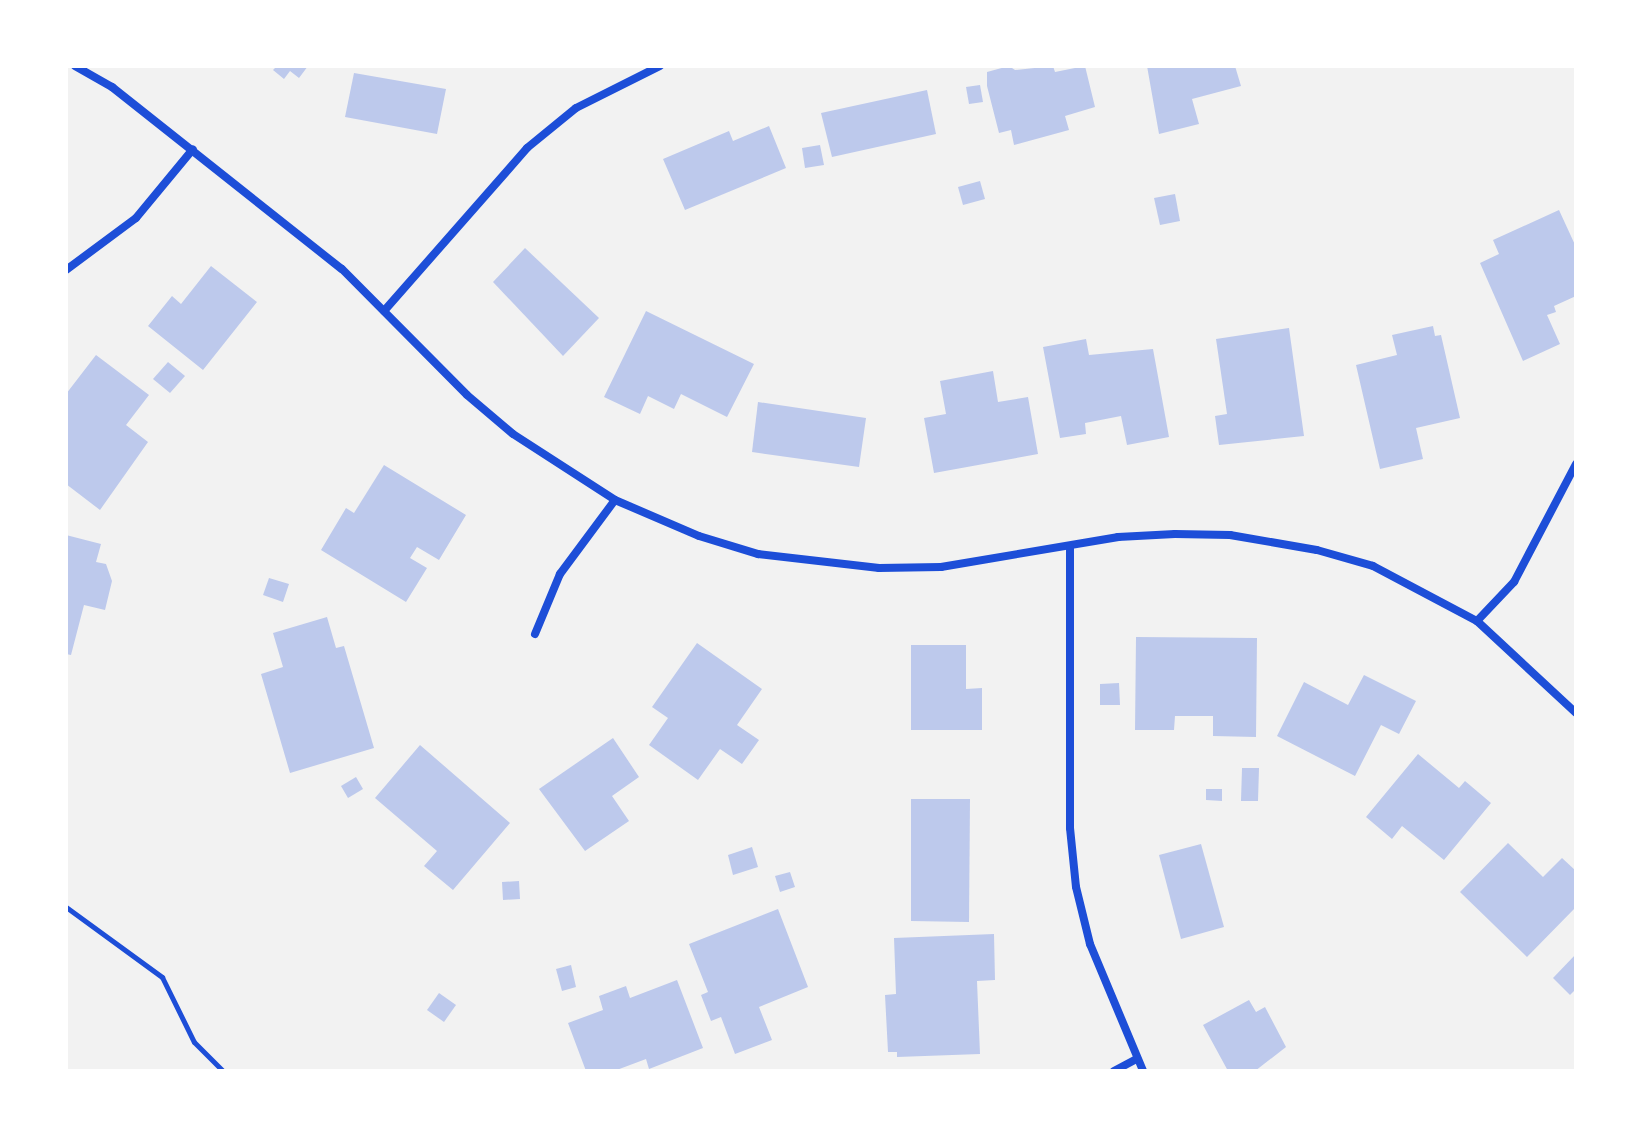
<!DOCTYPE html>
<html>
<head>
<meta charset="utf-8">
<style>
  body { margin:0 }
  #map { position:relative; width:1642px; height:1137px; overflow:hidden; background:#f2f2f2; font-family:"Noto Sans",sans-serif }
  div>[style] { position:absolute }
  .building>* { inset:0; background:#bdc9ec }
  .path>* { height:5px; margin:-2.5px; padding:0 2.5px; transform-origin:2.5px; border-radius:2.5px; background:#1d4ed8 }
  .minor>* { height:8px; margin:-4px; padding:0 4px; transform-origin:4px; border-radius:4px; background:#1d4ed8 }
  span { translate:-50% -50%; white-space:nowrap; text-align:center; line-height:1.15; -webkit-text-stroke:6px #fff; paint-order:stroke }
  .frame { position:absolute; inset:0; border:68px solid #fff; pointer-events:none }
</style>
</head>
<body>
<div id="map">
  <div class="building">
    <div style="clip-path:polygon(277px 66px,308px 66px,299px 78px,290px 71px,284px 79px,273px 70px)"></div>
    <div style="clip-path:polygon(1009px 66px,1015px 70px,1053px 66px,1055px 72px,1085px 66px,1095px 107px,1065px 116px,1069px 130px,1014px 145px,1011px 130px,999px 133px,987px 86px,987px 72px)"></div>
    <div style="clip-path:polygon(1147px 66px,1235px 66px,1241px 86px,1192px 99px,1199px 124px,1159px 134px)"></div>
    <div style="clip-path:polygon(354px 73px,446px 89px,437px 134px,345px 117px)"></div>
    <div style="clip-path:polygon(980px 85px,983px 102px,969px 104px,966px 87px)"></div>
    <div style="clip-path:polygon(927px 90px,936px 134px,832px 157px,821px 113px)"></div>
    <div style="clip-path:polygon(769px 126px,786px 168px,685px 210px,663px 159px,729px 131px,733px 141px)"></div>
    <div style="clip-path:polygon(820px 145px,824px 165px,805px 168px,802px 148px)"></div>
    <div style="clip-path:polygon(980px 181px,985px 199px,963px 205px,958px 187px)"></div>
    <div style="clip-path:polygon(1175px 194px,1180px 221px,1160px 225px,1154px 198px)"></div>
    <div style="clip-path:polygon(1559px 210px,1576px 247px,1576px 296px,1554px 306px,1556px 312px,1547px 315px,1560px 344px,1523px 361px,1480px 263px,1499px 254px,1493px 240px)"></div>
    <div style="clip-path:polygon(525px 248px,599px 318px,563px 356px,493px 282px)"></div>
    <div style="clip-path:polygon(211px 266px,257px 302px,203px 370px,148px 326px,172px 296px,181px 304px)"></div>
    <div style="clip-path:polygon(646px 311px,754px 364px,727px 417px,681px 394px,674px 409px,648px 396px,640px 414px,604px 397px)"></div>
    <div style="clip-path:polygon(1433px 326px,1435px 336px,1441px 335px,1460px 418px,1416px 428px,1423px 459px,1380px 469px,1356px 365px,1397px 355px,1392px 335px)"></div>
    <div style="clip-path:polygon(1289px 328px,1304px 436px,1219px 445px,1215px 416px,1227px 414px,1216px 339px)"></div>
    <div style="clip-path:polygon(1086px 339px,1089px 355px,1153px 349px,1169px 437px,1127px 445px,1121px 416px,1085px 423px,1086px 434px,1060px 438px,1043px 347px)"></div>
    <div style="clip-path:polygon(96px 355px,149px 395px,126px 425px,148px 442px,100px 510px,66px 484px,66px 394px)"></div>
    <div style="clip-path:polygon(168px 362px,185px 376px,170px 393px,153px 379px)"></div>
    <div style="clip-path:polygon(993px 371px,998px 402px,1028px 397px,1038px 454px,934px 473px,924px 418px,946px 414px,940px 381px)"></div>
    <div style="clip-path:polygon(758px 402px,866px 418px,859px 467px,752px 452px)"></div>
    <div style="clip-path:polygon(384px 465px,466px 515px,439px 560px,417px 547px,410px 558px,427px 568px,406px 602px,321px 550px,346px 508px,354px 513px)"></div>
    <div style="clip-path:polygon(66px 535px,101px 544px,96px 562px,106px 564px,112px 581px,105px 610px,84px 605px,71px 655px,66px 654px)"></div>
    <div style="clip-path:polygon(269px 578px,289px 584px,283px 602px,263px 595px)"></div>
    <div style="clip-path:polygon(327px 617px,336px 648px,344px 646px,374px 748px,290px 773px,261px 674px,283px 667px,273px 633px)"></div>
    <div style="clip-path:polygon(1136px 637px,1257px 638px,1256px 737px,1213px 736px,1213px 716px,1175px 716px,1174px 730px,1135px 730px)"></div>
    <div style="clip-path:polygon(697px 643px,762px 689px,737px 725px,759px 740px,742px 764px,720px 749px,698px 780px,649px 745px,668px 718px,652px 707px)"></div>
    <div style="clip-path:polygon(911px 645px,966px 645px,966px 689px,982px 688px,982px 730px,911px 730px)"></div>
    <div style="clip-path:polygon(1364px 675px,1416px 701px,1399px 734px,1381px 725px,1355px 776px,1277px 736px,1304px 682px,1348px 705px)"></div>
    <div style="clip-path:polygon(1119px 683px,1120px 705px,1100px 705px,1100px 684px)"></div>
    <div style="clip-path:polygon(613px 738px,639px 777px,612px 796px,629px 821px,585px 851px,539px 789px)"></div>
    <div style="clip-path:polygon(420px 745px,510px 823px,453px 890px,424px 866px,437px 851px,375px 798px)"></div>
    <div style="clip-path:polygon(1418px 754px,1459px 788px,1465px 781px,1491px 803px,1444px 860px,1402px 826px,1392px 839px,1366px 817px)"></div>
    <div style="clip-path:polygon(1242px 768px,1259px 768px,1258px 801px,1241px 801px)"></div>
    <div style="clip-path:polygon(356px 777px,363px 789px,348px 798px,341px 786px)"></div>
    <div style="clip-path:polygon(1206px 789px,1222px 789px,1222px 801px,1206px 800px)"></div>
    <div style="clip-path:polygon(911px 799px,970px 799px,969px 922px,911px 921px)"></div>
    <div style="clip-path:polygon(1508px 843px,1543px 877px,1562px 858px,1576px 871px,1576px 907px,1527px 957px,1460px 892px)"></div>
    <div style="clip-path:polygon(1201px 844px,1224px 927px,1181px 939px,1159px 855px)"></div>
    <div style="clip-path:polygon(752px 847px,758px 867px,733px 875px,728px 855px)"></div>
    <div style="clip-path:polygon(790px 872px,795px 887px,780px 892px,775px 876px)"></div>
    <div style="clip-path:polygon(519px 881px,520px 899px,503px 900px,502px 882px)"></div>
    <div style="clip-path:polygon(778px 909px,808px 987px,759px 1007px,772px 1040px,735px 1054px,721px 1017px,711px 1021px,701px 995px,708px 992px,689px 944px)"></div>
    <div style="clip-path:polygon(994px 934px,995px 980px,977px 981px,980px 1054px,897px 1057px,897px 1052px,888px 1052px,885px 995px,896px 994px,894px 938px)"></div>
    <div style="clip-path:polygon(1576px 954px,1576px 989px,1570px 995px,1553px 978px)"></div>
    <div style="clip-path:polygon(571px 965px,576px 987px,562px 991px,556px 969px)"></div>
    <div style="clip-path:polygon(677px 980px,703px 1048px,649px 1069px,646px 1059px,614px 1071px,586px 1071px,568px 1023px,603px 1010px,599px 996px,626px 986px,630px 998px)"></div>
    <div style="clip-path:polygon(439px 993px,456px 1005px,444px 1022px,427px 1010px)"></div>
    <div style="clip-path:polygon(1249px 1000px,1256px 1012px,1265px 1007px,1286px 1047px,1255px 1071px,1228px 1071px,1203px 1025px)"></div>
  </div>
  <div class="path">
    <div style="left:66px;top:907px;width:119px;rotate:36.1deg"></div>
    <div style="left:162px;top:977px;width:72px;rotate:63.8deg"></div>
    <div style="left:194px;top:1042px;width:41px;rotate:45deg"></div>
  </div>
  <div class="minor">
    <div style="left:75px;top:66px;width:43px;rotate:29.6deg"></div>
    <div style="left:112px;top:87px;width:293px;rotate:38.4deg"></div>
    <div style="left:342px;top:269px;width:177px;rotate:45.2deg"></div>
    <div style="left:467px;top:395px;width:60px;rotate:40.3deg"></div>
    <div style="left:513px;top:434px;width:121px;rotate:32.9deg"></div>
    <div style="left:615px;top:500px;width:91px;rotate:23.2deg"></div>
    <div style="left:699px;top:536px;width:62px;rotate:17deg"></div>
    <div style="left:758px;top:554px;width:122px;rotate:6.6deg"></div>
    <div style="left:879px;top:568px;width:62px;rotate:-0.9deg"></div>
    <div style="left:941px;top:567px;width:180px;rotate:-9.6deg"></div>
    <div style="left:1118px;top:537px;width:57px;rotate:-3deg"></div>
    <div style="left:1175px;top:534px;width:55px;rotate:1deg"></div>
    <div style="left:1230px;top:535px;width:88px;rotate:9.8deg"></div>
    <div style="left:1317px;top:550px;width:58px;rotate:15.9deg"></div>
    <div style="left:1373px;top:566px;width:118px;rotate:27.9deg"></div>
    <div style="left:1477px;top:621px;width:135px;rotate:42.9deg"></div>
    <div style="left:66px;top:270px;width:87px;rotate:-36.6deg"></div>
    <div style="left:136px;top:218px;width:89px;rotate:-50.4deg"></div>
    <div style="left:384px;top:311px;width:217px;rotate:-48.7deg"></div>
    <div style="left:527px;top:148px;width:63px;rotate:-39.2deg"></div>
    <div style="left:576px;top:108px;width:94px;rotate:-26.6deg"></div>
    <div style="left:1070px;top:548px;width:280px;rotate:90deg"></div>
    <div style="left:1070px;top:828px;width:59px;rotate:84.2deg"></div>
    <div style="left:1076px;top:887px;width:59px;rotate:76.2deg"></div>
    <div style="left:1090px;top:944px;width:138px;rotate:67.3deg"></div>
    <div style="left:1477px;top:621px;width:54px;rotate:-46.5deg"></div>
    <div style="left:1514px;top:582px;width:133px;rotate:-62.3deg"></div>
    <div style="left:535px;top:634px;width:65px;rotate:-67.4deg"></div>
    <div style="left:560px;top:574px;width:92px;rotate:-53.4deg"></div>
    <div style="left:1114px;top:1071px;width:26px;rotate:-28deg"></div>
  </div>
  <div class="frame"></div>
</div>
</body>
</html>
